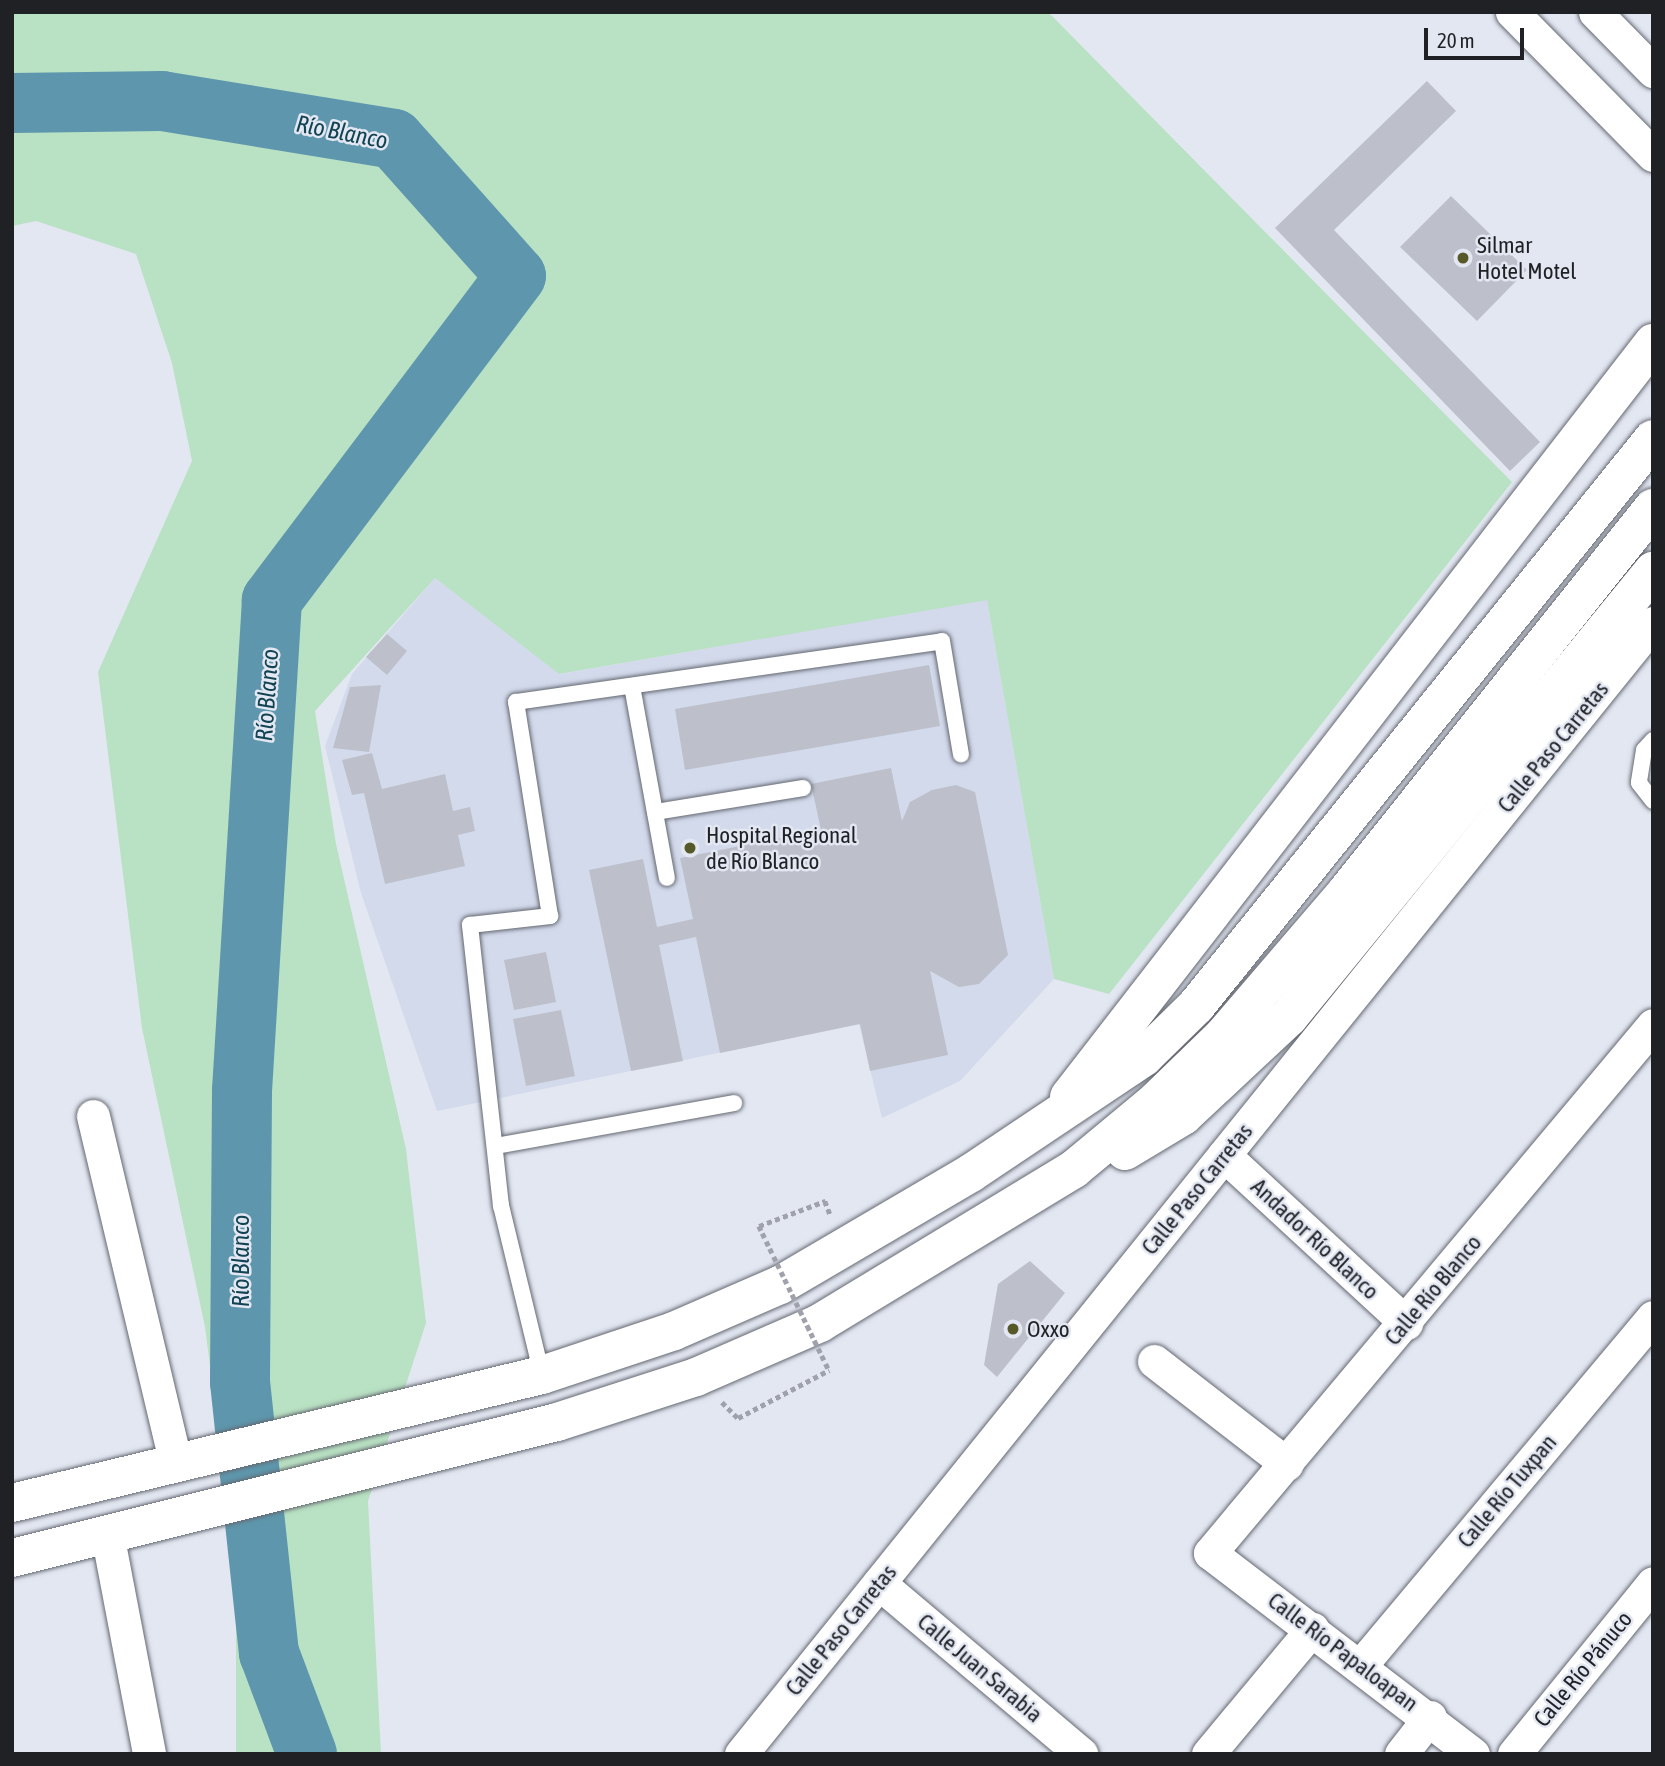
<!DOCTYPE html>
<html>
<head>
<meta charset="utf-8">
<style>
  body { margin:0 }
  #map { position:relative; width:1665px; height:1766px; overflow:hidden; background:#e3e7f2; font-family:"Asap Condensed",sans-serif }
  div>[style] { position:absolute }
  .built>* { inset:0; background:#d3daec }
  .green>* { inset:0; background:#b9e1c3 }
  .river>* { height:60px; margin:-30px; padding:0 30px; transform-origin:30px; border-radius:30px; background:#5e97ad }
  .building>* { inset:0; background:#bdc0cb }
  .path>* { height:4.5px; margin-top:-2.25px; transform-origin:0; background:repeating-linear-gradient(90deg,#9fa2ab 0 5px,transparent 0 8.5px) }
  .roads { filter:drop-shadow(0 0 2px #646871) drop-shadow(0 0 2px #646871) }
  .lane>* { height:16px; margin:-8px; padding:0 8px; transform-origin:8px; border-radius:8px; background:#fff }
  .street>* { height:33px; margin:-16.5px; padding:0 16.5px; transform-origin:16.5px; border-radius:16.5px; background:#fff }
  .secondary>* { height:38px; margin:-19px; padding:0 19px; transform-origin:19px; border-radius:19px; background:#fff }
  .path-bridge>* { height:4.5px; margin-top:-2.25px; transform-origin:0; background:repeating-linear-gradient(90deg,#9fa2ab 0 5px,transparent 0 8.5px) }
  .dots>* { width:19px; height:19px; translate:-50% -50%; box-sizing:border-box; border:4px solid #e3e7f2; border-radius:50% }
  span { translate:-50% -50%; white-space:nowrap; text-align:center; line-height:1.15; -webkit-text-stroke:5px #e3e7f2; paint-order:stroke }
  .poi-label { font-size:23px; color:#1f2125 }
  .left { translate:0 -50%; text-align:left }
  .street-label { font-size:23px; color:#1f2125 }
  .water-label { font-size:24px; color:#114353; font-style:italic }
  .frame { position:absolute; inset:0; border:14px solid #1f2125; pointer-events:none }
  .scale { position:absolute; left:1424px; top:28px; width:100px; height:32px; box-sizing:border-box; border:4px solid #1f2125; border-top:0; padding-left:9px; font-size:21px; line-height:24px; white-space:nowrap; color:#1f2125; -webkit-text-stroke:5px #e3e7f2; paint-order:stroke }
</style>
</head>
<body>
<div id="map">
  <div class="built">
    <div style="clip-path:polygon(435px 578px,560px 674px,987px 599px,1054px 979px,960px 1081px,882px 1118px,859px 1024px,437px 1111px,361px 893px,325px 746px,352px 674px)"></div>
  </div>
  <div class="green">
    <div style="clip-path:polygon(12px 12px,1048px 12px,1512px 482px,1109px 994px,1054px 979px,987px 600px,559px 674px,435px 578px,315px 711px,336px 844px,406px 1149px,426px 1323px,368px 1501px,381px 1754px,236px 1754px,236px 1566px,205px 1327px,142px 1028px,98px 672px,192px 461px,172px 363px,136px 254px,36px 221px,12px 226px)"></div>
  </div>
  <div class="river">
    <div style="left:12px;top:103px;width:150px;rotate:-0.8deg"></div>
    <div style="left:162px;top:101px;width:235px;rotate:9.3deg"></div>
    <div style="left:394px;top:139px;width:183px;rotate:48.3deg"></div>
    <div style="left:516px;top:276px;width:406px;rotate:127deg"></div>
    <div style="left:272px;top:600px;width:492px;rotate:93.5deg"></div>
    <div style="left:242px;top:1091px;width:291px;rotate:90.4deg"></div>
    <div style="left:240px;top:1382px;width:273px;rotate:83.9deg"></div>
    <div style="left:269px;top:1653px;width:108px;rotate:69.4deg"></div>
  </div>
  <div class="building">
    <div style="clip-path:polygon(1427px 81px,1456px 111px,1334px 230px,1540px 442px,1510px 471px,1275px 228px)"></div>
    <div style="clip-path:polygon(1451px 196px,1527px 270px,1477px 321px,1400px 247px)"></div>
    <div style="clip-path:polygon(387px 634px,407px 651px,387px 675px,366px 657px)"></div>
    <div style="clip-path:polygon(929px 665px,940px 726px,685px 770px,675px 709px)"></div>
    <div style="clip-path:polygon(381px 685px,369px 752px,333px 748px,350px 687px)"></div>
    <div style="clip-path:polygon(372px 753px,382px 789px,445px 774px,453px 811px,470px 807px,475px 831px,458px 835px,465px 866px,385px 884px,364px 793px,352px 795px,342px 760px)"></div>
    <div style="clip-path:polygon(891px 768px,902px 821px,910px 802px,932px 790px,956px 785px,975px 792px,1008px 955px,979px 984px,959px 987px,930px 971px,948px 1055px,870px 1071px,860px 1024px,720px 1053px,696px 937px,659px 945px,683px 1061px,631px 1071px,589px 870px,643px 859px,657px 927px,693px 919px,680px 858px,821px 830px,811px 784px)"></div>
    <div style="clip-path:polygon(546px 952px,556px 1002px,514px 1010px,504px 960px)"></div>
    <div style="clip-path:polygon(561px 1010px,575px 1076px,526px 1086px,513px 1019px)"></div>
    <div style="clip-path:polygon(1030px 1261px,1065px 1293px,997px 1377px,984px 1365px,998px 1284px)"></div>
  </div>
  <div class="path">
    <div style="left:759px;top:1226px;width:71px;rotate:-20.7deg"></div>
    <div style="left:825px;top:1201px;width:14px;rotate:69deg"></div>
    <div style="left:722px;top:1402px;width:23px;rotate:45deg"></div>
    <div style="left:738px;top:1418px;width:103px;rotate:-27.8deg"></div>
  </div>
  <div class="roads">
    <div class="lane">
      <div style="left:632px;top:686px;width:195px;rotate:79.7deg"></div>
      <div style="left:1653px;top:740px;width:13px;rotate:132deg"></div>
      <div style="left:1644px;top:750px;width:33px;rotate:99deg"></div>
      <div style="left:1639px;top:783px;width:23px;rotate:52deg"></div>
      <div style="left:655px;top:812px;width:150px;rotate:-9.2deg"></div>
      <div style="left:496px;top:1146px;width:242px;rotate:-10.2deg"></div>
      <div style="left:542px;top:1375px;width:174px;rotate:-103.6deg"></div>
      <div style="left:501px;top:1206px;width:283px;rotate:-96.3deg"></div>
      <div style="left:470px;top:925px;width:81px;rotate:-6.4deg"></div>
      <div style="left:550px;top:916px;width:217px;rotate:-99deg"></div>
      <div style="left:516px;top:702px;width:430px;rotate:-8.1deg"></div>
      <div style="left:942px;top:641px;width:115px;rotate:80.5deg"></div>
    </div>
    <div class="street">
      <div style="left:1512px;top:12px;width:201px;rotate:45.4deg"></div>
      <div style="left:1595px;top:12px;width:83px;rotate:45.5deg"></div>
      <div style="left:93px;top:1116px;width:358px;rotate:76.6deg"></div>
      <div style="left:1224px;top:1155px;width:248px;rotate:42.7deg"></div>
      <div style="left:1154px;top:1361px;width:168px;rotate:37.8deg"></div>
      <div style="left:107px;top:1533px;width:225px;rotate:79.2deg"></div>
      <div style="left:879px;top:1583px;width:265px;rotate:40.2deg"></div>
      <div style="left:1361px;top:1665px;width:454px;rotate:-50deg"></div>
      <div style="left:741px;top:1754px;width:1453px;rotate:-51.12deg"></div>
      <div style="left:1208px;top:1754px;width:163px;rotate:-50.2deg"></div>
      <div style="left:1401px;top:1754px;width:47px;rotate:-51.9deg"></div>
      <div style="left:1473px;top:1754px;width:331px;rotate:-142.6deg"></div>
      <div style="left:1210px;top:1553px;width:689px;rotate:-50deg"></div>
      <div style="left:1514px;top:1754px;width:220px;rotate:-50.9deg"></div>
    </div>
    <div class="secondary">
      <div style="left:1069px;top:1097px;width:954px;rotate:-52.24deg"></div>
      <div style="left:1125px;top:1151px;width:68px;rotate:-31.1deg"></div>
      <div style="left:1183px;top:1116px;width:145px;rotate:-43deg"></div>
      <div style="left:1289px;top:1017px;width:576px;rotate:-50.78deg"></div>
      <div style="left:12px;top:1503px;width:545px;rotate:-13.58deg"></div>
      <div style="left:542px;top:1375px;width:139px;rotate:-18.4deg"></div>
      <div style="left:674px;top:1331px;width:116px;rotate:-23.5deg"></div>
      <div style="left:780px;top:1285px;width:221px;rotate:-30.4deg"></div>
      <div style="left:971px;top:1173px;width:208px;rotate:-33.8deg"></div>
      <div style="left:1144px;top:1057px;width:73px;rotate:-44.4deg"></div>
      <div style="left:1196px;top:1006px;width:728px;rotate:-51.13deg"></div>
      <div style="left:12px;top:1558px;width:562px;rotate:-14.01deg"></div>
      <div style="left:557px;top:1422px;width:146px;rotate:-17.9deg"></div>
      <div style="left:696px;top:1377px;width:135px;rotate:-23.5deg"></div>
      <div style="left:820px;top:1323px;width:297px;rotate:-31.2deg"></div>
      <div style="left:1074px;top:1169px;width:108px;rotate:-39.7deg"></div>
      <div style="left:1157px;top:1100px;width:92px;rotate:-44.1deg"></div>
      <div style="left:1223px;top:1036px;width:192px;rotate:-49.4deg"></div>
      <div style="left:1348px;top:890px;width:489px;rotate:-51.4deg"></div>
    </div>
  </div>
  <div class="path-bridge">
    <div style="left:759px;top:1226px;width:160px;rotate:64.1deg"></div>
  </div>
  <div class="dots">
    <div style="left:1463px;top:258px;background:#575a28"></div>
    <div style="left:690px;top:848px;background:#575a28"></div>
    <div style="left:1013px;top:1329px;background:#575a28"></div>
  </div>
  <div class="poi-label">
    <span class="left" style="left:1477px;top:258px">Silmar<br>Hotel Motel</span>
    <span class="left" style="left:706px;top:848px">Hospital Regional<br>de Río Blanco</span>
    <span class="left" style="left:1027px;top:1329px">Oxxo</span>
  </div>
  <div class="street-label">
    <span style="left:1553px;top:747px;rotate:-51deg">Calle Paso Carretas</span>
    <span style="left:1197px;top:1189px;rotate:-51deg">Calle Paso Carretas</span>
    <span style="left:1315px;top:1239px;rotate:43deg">Andador Río Blanco</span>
    <span style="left:1433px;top:1290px;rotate:-50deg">Calle Río Blanco</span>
    <span style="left:1507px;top:1491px;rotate:-50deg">Calle Río Tuxpan</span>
    <span style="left:841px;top:1630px;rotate:-51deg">Calle Paso Carretas</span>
    <span style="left:1343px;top:1652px;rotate:37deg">Calle Río Papaloapan</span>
    <span style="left:980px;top:1668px;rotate:40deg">Calle Juan Sarabia</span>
    <span style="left:1583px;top:1669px;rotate:-51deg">Calle Río Pánuco</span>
  </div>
  <div class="water-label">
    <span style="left:342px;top:132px;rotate:11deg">Río Blanco</span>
    <span style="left:267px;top:695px;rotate:-86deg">Río Blanco</span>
    <span style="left:241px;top:1261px;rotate:-90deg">Río Blanco</span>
  </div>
  <div class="frame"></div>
  <div class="scale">20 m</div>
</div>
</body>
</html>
